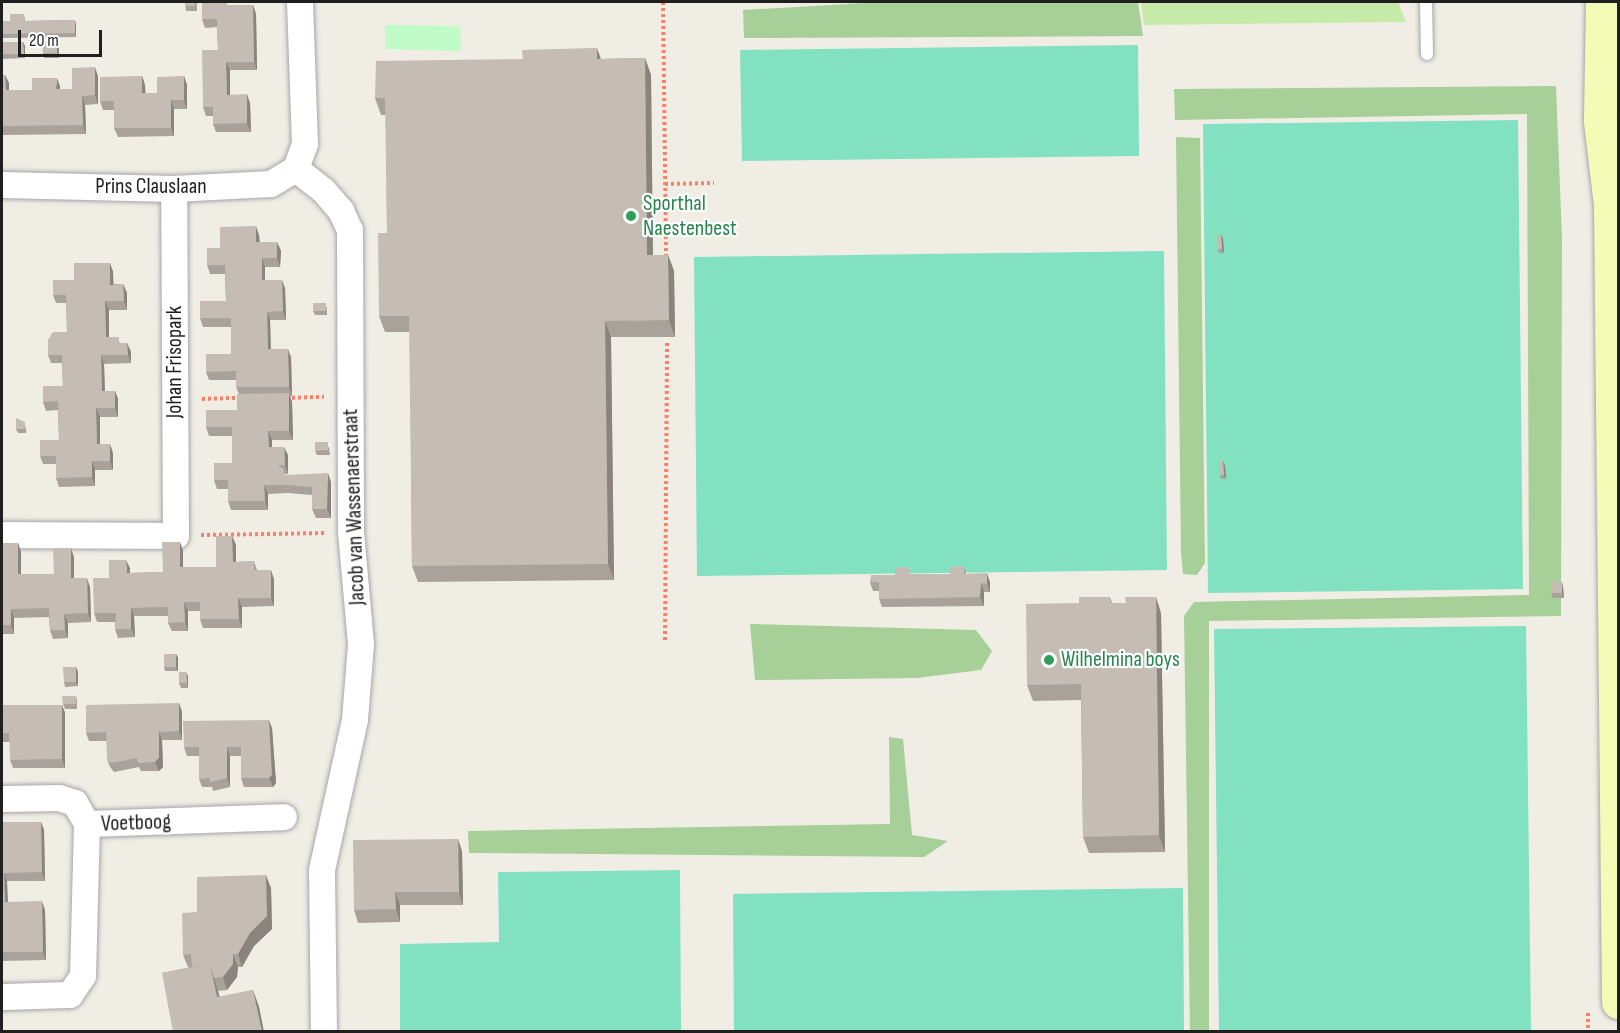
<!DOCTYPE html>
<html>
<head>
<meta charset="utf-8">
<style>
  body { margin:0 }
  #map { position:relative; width:1620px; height:1033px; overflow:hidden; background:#f0ede5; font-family:"Sofia Sans Condensed",sans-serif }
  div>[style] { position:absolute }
  .grass>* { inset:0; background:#c6eba9 }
  .forest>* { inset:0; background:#a6d098 }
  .park>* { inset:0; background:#c1fbc8 }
  .pitch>* { inset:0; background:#81e1c1 }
  .path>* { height:4px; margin-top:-2px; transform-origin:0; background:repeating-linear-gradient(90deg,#fe7f68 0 3px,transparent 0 6px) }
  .roads { filter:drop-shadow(0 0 2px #a6a6a6) drop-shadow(0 0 2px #a6a6a6) }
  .lane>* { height:12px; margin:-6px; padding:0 6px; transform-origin:6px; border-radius:6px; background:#fff }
  .street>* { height:26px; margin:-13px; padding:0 13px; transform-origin:13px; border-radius:13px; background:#fff }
  .secondary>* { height:33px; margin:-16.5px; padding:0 16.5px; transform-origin:16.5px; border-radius:16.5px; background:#f4fbb7 }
  .wall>* { inset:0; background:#a9a29b }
  .shaded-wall>* { inset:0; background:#8a847e }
  .building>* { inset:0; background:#c5bcb4 }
  .dots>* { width:16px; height:16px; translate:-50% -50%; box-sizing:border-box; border:3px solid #fff; border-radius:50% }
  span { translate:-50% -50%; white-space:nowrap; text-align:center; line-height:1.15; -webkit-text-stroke:4.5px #fff; paint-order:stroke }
  .street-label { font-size:22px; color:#1f1f1f }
  .leisure-label { font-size:22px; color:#27864d }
  .left { translate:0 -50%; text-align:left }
  .frame { position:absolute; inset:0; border:3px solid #1f1f1f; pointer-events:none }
  .scale { position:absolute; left:18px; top:30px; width:84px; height:27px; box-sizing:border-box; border:3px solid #1f1f1f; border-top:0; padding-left:8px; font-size:18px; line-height:21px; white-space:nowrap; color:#1f1f1f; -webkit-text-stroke:4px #fff; paint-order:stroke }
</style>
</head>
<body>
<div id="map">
  <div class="grass">
    <div style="clip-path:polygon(1141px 2px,1398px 2px,1406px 22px,1144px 25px)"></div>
  </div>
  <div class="forest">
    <div style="clip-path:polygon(882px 2px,1138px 2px,1143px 36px,744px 38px,743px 10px)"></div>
    <div style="clip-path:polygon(1556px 86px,1562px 238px,1561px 616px,1209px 621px,1209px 1032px,1190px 1031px,1184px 616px,1194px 602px,1529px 595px,1527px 114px,1175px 120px,1174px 89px)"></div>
    <div style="clip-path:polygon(1176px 137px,1200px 138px,1205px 563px,1197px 575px,1183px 574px,1181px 553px)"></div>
    <div style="clip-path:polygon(750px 624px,976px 630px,992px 651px,981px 670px,917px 678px,755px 680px)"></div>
    <div style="clip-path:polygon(889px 737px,903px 739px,912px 835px,948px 841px,924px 857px,469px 853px,468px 831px,890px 824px)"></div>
  </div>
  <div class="park">
    <div style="clip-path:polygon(385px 25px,460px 26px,461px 51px,385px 49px)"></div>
  </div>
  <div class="pitch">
    <div style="clip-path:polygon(1138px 45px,1139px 156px,742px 161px,740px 50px)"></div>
    <div style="clip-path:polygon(1518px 120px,1523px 589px,1208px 593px,1203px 124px)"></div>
    <div style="clip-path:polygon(1164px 251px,1167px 570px,697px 576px,694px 257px)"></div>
    <div style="clip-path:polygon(1526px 626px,1531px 1031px,1219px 1031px,1214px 629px)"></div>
    <div style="clip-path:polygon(680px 870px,681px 1031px,400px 1031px,400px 944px,499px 942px,498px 872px)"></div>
    <div style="clip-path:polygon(1183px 888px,1184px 1031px,734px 1031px,733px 894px)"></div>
  </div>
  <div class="path">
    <div style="left:663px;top:2px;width:257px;rotate:89.3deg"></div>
    <div style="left:665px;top:184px;width:49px;rotate:-1.2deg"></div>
    <div style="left:286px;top:398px;width:38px;rotate:-2deg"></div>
    <div style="left:202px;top:399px;width:38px;rotate:-2deg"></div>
    <div style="left:201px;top:535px;width:124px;rotate:-0.9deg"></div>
    <div style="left:665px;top:640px;width:299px;rotate:-89.6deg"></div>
    <div style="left:1588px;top:1013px;width:19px;rotate:90deg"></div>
  </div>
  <div class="roads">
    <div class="lane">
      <div style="left:1426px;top:2px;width:52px;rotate:88.9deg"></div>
    </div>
    <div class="street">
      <div style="left:300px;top:2px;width:142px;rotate:88deg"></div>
      <div style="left:305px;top:144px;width:27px;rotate:110deg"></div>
      <div style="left:296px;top:169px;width:34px;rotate:38deg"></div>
      <div style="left:323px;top:190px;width:28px;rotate:49deg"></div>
      <div style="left:341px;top:211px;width:21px;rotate:65deg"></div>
      <div style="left:350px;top:230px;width:302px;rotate:89.8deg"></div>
      <div style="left:351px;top:532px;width:113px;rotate:84.9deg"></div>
      <div style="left:361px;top:645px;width:75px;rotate:94.6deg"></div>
      <div style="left:355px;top:720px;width:154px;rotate:102.4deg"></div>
      <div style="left:322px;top:870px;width:162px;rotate:89.3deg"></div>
      <div style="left:2px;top:185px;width:172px;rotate:1.3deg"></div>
      <div style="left:174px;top:189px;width:97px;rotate:-3deg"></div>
      <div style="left:271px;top:184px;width:29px;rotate:-31deg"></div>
      <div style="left:2px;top:535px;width:174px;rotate:0.3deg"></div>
      <div style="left:176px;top:536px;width:347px;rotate:-90.3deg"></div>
      <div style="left:2px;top:799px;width:57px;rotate:-1deg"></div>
      <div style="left:59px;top:798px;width:17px;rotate:17deg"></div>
      <div style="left:75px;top:803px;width:24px;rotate:60deg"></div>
      <div style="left:87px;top:824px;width:152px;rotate:91.5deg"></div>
      <div style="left:83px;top:976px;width:23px;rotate:124deg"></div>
      <div style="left:70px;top:995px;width:68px;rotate:178.3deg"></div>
      <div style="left:87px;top:824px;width:197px;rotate:-2deg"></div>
    </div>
    <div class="secondary">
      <div style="left:1602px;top:2px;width:119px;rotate:91deg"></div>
      <div style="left:1600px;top:121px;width:85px;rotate:83.2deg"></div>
      <div style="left:1610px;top:205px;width:797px;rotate:89.42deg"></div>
    </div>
  </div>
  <div class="wall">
    <div style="clip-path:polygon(2px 2px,66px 2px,61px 2px,2px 3px)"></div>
    <div style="clip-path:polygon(160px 2px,197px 2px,197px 11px,186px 11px,185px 2px)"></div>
    <div style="clip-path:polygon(230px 5px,253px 5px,256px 14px,257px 70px,230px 70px,230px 95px,250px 103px,251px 132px,216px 132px,213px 124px,213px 116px,206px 116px,203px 107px,218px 50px,217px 27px,205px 28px,202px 19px)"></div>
    <div style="clip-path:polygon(24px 14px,25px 21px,75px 20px,76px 25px,76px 37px,2px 38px,2px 21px,10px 21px)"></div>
    <div style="clip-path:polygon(57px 41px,59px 46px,59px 58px,44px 58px,43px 53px)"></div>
    <div style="clip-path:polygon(2px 42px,23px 42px,25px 46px,25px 58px,2px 59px)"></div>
    <div style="clip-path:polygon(645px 58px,651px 75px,653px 255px,668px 255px,674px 271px,675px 337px,611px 337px,614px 580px,418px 582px,412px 566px,410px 332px,385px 332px,379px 316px,387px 233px,386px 115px,381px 115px,375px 98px,601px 59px)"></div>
    <div style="clip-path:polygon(2px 75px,5px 75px,9px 83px,9px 90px,32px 90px,60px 86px,60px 89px,72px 89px,98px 76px,98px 104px,85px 105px,86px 134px,2px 135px)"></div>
    <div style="clip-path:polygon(142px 76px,145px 85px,145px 93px,157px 93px,184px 76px,187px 85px,187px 109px,174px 109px,174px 136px,118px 137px,114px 128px,114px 110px,103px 110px,100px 101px)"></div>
    <div style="clip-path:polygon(259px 235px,260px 242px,277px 242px,281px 251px,280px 267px,265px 267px,265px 280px,285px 288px,286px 320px,270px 320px,271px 349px,291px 357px,292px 396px,290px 396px,292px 402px,293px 440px,272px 440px,272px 447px,288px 455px,288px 474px,284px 474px,285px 475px,331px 482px,331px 518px,316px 518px,312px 509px,312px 495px,288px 493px,268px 494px,268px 510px,231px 510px,228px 501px,228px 489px,217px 489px,214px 480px,232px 463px,232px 436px,209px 436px,206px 427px,237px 410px,239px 394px,236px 387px,236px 380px,209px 380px,206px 372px,231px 354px,231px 327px,203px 327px,200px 318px,226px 301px,225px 274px,210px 274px,207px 265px,220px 248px)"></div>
    <div style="clip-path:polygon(1221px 235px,1223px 239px,1224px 253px,1219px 253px,1218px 249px)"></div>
    <div style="clip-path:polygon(110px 263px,113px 272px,113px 284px,123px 284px,127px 293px,127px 310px,109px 310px,109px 337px,121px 343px,127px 343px,131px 352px,131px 363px,104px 364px,105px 391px,115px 391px,118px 399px,118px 417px,100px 417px,100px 444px,113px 453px,113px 470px,95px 470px,95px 486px,59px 487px,56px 478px,56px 464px,43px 464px,40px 456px,59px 440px,58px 410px,46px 411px,43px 402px,63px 386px,62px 363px,51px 363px,48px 355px,67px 332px,66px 303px,56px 303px,53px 295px,74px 280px)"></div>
    <div style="clip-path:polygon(327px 307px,327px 315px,315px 315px,313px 311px)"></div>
    <div style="clip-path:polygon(26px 427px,26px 433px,18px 433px,16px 429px)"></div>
    <div style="clip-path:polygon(329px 447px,330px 455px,317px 455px,315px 451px)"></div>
    <div style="clip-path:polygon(1223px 461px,1225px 466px,1226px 479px,1221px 479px,1220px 475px)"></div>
    <div style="clip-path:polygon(232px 536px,236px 545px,236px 562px,254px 561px,257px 570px,274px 579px,274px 606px,242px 607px,242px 628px,203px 628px,200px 619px,200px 611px,188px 611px,188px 631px,172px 631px,168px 623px,168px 616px,134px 616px,135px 637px,118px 638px,115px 629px,115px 622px,97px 622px,94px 613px,109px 578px,130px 568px,130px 573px,163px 572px,183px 550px,183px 567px,216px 567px)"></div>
    <div style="clip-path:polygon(2px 543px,18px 543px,21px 552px,21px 574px,54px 574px,74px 557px,74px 578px,90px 587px,91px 622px,68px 623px,68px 638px,53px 639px,50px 630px,49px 617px,14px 618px,14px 634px,2px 634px)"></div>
    <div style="clip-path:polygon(964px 566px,966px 574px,990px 582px,990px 592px,984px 592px,984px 606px,882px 607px,879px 599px,879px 591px,873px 591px,870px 582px,912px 574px,950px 574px)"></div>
    <div style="clip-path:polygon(1563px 587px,1564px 598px,1553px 598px,1551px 593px)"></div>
    <div style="clip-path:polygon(1110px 597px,1112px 603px,1161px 613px,1165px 852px,1089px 853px,1083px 837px,1081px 700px,1033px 701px,1027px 685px,1079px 603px)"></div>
    <div style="clip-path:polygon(176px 654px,178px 658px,178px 671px,165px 671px,164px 667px)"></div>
    <div style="clip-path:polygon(76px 667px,78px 672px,78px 686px,65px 687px,64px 682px)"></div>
    <div style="clip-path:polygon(188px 676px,188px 688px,181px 688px,179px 683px)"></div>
    <div style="clip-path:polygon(76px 696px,77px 700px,77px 709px,65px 709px,63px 704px)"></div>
    <div style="clip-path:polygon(179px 703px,182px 712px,182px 740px,162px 740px,163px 767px,159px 771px,141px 771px,139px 767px,114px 772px,110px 767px,107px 759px,107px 741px,89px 741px,86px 733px)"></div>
    <div style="clip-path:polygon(2px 705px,62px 705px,65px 713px,65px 768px,13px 768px,10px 760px,10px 742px,2px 742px)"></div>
    <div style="clip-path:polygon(272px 728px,276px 783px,273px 787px,244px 787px,241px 778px,241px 756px,230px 756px,230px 787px,213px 791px,212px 787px,202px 787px,199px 779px,199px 756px,187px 756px,184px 747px)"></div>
    <div style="clip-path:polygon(2px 822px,41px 822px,44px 830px,45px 881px,7px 881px,8px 902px,45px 910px,46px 960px,2px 961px)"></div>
    <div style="clip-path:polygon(462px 851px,463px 905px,400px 905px,400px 922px,358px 923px,354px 910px)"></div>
    <div style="clip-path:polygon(271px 888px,272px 929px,254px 946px,242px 967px,238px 967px,237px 977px,227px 990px,218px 991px,220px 997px,253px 990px,259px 1007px,264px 1032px,162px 973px,191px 967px,188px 967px,183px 955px,197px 912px)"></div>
  </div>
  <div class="shaded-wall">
    <div style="clip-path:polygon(253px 5px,256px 14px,257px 70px,254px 62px)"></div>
    <div style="clip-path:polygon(75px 20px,76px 25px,76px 37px,75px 33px)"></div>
    <div style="clip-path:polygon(57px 41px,59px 46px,59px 58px,57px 53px)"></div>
    <div style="clip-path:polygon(23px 42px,25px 46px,25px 58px,24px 54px)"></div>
    <div style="clip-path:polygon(597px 48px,603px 65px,597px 59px)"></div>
    <div style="clip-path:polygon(645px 58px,651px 75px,653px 272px,647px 255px)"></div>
    <div style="clip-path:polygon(226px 62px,230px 70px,230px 103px,227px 95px)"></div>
    <div style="clip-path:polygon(95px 67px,98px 76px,98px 104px,95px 95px)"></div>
    <div style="clip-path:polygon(5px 75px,9px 83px,9px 99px,6px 90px)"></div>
    <div style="clip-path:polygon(142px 76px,145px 85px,146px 102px,142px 93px)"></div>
    <div style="clip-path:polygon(184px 76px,187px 85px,187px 109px,184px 100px)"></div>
    <div style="clip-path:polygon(57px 78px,60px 86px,60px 98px,56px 89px)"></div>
    <div style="clip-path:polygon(247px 94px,250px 103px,251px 132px,247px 123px)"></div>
    <div style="clip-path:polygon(82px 96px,85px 105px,86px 134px,83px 125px)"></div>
    <div style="clip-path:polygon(171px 100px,174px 109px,174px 136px,171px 128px)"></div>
    <div style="clip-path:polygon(256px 226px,259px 235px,260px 251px,256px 242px)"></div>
    <div style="clip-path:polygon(1221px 235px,1223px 239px,1224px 253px,1222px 249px)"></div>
    <div style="clip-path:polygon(277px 242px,281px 251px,280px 267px,277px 258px)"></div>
    <div style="clip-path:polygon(668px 255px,674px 271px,675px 337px,669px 320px)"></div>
    <div style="clip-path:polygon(262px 258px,265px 267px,265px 289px,262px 280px)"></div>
    <div style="clip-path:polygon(110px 263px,113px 272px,114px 293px,110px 285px)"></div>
    <div style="clip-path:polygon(282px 280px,285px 288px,286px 320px,283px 311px)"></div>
    <div style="clip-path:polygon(123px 284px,127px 293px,127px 310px,124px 301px)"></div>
    <div style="clip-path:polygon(105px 301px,109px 310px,109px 346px,106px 337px)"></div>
    <div style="clip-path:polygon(267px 312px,270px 320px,271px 358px,268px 349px)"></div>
    <div style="clip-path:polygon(605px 321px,611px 337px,614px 580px,608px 564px)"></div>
    <div style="clip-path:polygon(127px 343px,131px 352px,131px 363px,128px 355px)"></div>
    <div style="clip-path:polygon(288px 349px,291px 357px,292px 396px,289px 387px)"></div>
    <div style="clip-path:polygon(101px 355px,104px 364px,105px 400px,102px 391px)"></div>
    <div style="clip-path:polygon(115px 391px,118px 399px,118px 417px,115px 408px)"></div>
    <div style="clip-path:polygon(289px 393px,292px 402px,293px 440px,289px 431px)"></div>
    <div style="clip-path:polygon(96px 408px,100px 417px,100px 453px,97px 444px)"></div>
    <div style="clip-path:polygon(268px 431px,272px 440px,272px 455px,269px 447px)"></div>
    <div style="clip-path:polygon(110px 444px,113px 453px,113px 470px,110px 461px)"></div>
    <div style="clip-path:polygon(284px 447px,288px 455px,288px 474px,285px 465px)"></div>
    <div style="clip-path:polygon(92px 461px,95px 470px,95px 486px,92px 477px)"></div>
    <div style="clip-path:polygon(1223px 461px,1225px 466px,1226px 479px,1224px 475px)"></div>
    <div style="clip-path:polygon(328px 473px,331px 482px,331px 518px,327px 509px)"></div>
    <div style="clip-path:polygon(264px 485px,268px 494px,268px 510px,265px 501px)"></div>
    <div style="clip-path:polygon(232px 536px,236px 545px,236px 570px,233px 562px)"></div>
    <div style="clip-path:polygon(180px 542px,183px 550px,183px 576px,180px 567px)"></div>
    <div style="clip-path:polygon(18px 543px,21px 552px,21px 583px,18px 574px)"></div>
    <div style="clip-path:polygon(71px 548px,74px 557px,74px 587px,71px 578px)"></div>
    <div style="clip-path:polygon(126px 560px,130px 568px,130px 582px,127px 573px)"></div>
    <div style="clip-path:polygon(271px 570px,274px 579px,274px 606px,271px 598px)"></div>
    <div style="clip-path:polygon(987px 573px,990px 582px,990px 592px,987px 584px)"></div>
    <div style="clip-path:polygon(87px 578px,90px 587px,91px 622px,88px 613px)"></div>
    <div style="clip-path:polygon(1562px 582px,1563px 587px,1564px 598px,1562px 593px)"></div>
    <div style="clip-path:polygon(981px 583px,984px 592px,984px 606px,980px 597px)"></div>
    <div style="clip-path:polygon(1156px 597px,1161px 613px,1165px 852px,1159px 835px)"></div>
    <div style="clip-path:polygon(238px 598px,242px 607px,242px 628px,239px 619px)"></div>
    <div style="clip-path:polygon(184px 602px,188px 611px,188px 631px,185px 622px)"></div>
    <div style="clip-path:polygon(131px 608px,134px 616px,135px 637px,131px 629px)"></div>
    <div style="clip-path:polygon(11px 609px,14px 618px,14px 634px,11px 625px)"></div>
    <div style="clip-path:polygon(64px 614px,68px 623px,68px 638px,65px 630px)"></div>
    <div style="clip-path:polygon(176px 654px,178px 658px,178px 671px,176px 667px)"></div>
    <div style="clip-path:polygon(76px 667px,78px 672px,78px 686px,76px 682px)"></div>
    <div style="clip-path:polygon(186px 672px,188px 676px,188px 688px,187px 683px)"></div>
    <div style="clip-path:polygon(179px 703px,182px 712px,182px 740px,179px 731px)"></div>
    <div style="clip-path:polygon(62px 705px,65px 713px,65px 768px,62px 759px)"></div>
    <div style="clip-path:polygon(269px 720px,272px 728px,276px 783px,273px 787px,269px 778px)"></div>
    <div style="clip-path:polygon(159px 732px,162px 740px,163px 767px,159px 771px,155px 762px)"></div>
    <div style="clip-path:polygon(227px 747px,230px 756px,230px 787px,227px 778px)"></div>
    <div style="clip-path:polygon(41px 822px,44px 830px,45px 881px,42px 872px)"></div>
    <div style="clip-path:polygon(458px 839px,462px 851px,463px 905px,459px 892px)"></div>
    <div style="clip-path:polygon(4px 873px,7px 881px,8px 911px,5px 902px)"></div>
    <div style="clip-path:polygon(266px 875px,271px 888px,272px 929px,254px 946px,242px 967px,238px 954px)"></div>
    <div style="clip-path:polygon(395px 892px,400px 905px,400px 922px,396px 909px)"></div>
    <div style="clip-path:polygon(42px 901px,45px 910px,46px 960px,43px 952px)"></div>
    <div style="clip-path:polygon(233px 954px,238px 967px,237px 977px,227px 990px,223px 977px)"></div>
    <div style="clip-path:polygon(210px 964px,214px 978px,218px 991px,223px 1014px,217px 997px)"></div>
    <div style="clip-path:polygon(253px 990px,259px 1007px,264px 1032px,262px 1032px)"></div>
  </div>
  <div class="building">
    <div style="clip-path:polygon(185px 2px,195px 2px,195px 6px,185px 6px)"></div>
    <div style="clip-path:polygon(202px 2px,227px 2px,227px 5px,253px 5px,254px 62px,226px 62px,227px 95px,247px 94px,247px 123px,213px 124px,213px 107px,203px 107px,202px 50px,218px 50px,217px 19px,202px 19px)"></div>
    <div style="clip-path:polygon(10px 14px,24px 14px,24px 21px,75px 20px,75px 33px,2px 34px,2px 21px,10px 21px)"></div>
    <div style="clip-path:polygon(42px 41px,57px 41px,57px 53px,43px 53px)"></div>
    <div style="clip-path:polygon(2px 42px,23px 42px,24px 54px,2px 54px)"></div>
    <div style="clip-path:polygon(593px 48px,597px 48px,597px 59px,645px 58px,647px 255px,668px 255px,669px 320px,605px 321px,608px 564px,412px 566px,409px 316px,379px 316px,378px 233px,387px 233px,385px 98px,375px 98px,376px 61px,523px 59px,522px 50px)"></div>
    <div style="clip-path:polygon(95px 67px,95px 95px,82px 96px,83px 125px,2px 126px,2px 75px,5px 75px,6px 90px,32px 90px,32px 78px,57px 78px,56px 89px,72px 89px,72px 68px)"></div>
    <div style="clip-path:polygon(142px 76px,142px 93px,157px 93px,157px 77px,184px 76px,184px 100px,171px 100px,171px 128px,114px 128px,114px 101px,100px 101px,100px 77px)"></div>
    <div style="clip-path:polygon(256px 226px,256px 242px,277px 242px,277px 258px,262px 258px,262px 280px,282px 280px,283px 311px,267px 312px,268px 349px,288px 349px,289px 387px,236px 387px,236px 371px,206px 372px,206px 354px,231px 354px,231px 318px,200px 318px,200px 301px,226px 301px,225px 265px,207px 265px,207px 248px,220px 248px,220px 227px)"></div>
    <div style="clip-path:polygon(1217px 235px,1221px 235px,1222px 249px,1218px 249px)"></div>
    <div style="clip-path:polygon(74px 263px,110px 263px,110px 285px,123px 284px,124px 301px,105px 301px,106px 337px,119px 337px,119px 343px,127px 343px,128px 355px,101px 355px,102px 391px,115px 391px,115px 408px,96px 408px,97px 444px,110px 444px,110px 461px,92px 461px,92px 477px,56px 478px,56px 456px,40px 456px,40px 440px,59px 440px,58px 401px,43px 402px,43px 386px,63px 386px,62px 355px,48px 355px,48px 340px,53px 332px,67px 332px,66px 295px,53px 295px,53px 280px,74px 280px)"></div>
    <div style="clip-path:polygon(313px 303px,326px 303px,326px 311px,313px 311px)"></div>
    <div style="clip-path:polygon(289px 393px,289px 431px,268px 431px,269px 447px,284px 447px,285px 465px,278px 465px,283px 469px,285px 475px,328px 473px,327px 509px,312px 509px,312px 487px,285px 485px,264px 485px,265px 501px,228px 501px,228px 480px,214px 480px,214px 463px,232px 463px,232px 427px,206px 427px,206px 410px,237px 410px,237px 394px)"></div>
    <div style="clip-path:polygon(16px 418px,25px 422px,25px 429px,16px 429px)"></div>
    <div style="clip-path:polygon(315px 442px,328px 442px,328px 450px,315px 451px)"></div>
    <div style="clip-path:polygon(1219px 461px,1223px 461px,1224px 475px,1220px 475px)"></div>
    <div style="clip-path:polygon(216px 536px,232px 536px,233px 562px,254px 561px,254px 570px,271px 570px,271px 598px,238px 598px,239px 619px,200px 619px,200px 602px,184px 602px,185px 622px,168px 623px,168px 607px,131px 608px,131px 629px,115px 629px,116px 613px,94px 613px,93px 578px,109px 578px,109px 560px,126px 560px,127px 573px,163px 572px,162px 542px,180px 542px,180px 567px,216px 567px)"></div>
    <div style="clip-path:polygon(2px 543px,18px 543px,18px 574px,54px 574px,53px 548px,71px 548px,71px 578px,87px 578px,88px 613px,64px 614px,65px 630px,50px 630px,49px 608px,11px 609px,11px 625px,2px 625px)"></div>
    <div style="clip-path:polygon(964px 566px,964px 574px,987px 573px,987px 584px,981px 583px,980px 597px,879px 599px,879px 582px,870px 582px,871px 575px,895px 575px,895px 568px,909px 567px,909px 574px,950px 574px,950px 567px)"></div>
    <div style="clip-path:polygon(1551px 582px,1562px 582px,1562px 593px,1551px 593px)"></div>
    <div style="clip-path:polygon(1079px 597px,1110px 597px,1110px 603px,1126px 603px,1125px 597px,1156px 597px,1159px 835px,1083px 837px,1081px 684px,1027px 685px,1026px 604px,1079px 603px)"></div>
    <div style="clip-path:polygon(164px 654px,176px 654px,176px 667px,164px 667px)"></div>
    <div style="clip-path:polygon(63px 667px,76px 667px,76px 682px,64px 682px)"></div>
    <div style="clip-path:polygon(179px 672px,186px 672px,187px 683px,179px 683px)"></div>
    <div style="clip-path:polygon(62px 696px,76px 696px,76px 704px,63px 704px)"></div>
    <div style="clip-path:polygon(179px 703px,179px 731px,159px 732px,159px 758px,155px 762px,138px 763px,137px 758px,111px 763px,107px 759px,106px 732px,86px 733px,86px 705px)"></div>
    <div style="clip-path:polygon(2px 705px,62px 705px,62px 759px,10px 760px,9px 733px,2px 733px)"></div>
    <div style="clip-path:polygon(269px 720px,272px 775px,269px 778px,241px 778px,241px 747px,227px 747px,227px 778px,210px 782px,210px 778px,199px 779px,199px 747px,184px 747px,183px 721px)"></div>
    <div style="clip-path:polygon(2px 822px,41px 822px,42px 872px,4px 873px,5px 902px,42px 901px,43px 952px,2px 952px)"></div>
    <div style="clip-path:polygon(458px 839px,459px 892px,395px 892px,396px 909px,354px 910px,353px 840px)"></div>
    <div style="clip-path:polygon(266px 875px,267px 916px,250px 933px,238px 954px,233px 954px,233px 964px,223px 977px,214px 978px,210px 964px,192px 967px,191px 954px,183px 955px,182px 913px,197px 912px,197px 877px)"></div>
    <div style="clip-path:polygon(210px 964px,217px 997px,253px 990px,262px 1032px,173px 1032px,162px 973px)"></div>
  </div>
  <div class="dots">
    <div style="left:631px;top:216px;background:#2e9e5b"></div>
    <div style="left:1049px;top:660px;background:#2e9e5b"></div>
  </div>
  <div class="street-label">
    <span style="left:151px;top:187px">Prins Clauslaan</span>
    <span style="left:175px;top:362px;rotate:-90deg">Johan Frisopark</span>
    <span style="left:354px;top:507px;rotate:-92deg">Jacob van Wassenaerstraat</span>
    <span style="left:136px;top:823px;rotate:-2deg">Voetboog</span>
  </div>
  <div class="leisure-label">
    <span class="left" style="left:643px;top:216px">Sporthal<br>Naestenbest</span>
    <span class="left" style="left:1061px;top:660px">Wilhelmina boys</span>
  </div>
  <div class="frame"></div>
  <div class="scale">20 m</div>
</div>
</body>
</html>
